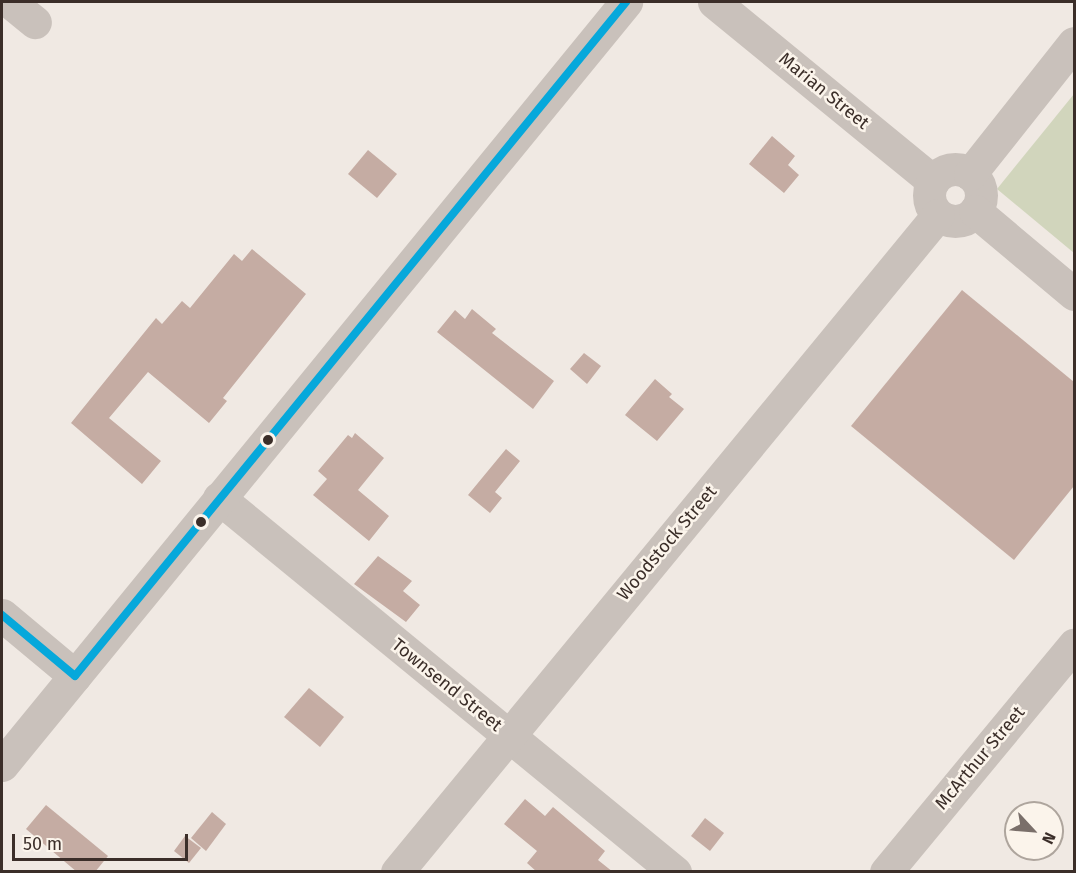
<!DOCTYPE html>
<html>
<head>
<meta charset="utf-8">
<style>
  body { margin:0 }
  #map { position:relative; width:1076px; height:873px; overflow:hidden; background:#f0e9e3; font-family:"Fira Sans",sans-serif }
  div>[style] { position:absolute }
  .green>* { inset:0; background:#d1d5bc }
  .building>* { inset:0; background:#c5aca3 }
  .minor>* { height:33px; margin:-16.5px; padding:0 16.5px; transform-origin:16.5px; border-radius:16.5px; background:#c9c1bb }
  .minor>.ring { margin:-16.5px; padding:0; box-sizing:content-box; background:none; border:33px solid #c9c1bb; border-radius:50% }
  .bus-1>* { height:8px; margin:-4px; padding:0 4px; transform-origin:4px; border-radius:4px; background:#06a8db }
  .dots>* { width:16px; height:16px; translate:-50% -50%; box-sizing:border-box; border:3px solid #fbf4eb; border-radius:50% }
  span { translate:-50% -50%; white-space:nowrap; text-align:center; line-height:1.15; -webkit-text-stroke:5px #fbf4eb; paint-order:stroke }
  .street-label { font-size:18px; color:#3b2e29 }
  .frame { position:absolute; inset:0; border:3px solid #3b2e29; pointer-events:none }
  .north { position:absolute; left:1004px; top:801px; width:60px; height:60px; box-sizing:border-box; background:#fbf4eb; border:2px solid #aea59d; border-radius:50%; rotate:116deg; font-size:16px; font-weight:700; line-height:24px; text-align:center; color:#3b2e29 }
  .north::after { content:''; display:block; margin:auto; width:21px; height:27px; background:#7a6f6a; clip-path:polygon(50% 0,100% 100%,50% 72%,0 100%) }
  .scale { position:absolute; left:12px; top:834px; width:176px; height:27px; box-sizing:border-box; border:3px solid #3b2e29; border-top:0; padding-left:8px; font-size:18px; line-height:21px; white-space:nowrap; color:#3b2e29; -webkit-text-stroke:4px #fbf4eb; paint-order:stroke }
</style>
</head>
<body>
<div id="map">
  <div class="green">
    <div style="clip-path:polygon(1074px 94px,1074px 253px,997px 189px)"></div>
  </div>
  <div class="building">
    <div style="clip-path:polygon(772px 136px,795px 156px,788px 165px,799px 175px,784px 193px,749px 164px)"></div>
    <div style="clip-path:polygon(368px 150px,397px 174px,377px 198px,348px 174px)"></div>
    <div style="clip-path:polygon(252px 249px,306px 294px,223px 398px,227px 401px,209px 423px,148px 372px,109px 418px,161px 461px,142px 484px,71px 423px,156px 318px,162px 324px,182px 301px,190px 308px,234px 254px,242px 261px)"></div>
    <div style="clip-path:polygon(962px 290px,1074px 382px,1074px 486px,1014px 560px,851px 426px)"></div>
    <div style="clip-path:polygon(472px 309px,496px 329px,492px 333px,554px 381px,533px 409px,437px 332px,455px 310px,465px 319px)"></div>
    <div style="clip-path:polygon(584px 353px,601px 366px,587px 384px,570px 369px)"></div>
    <div style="clip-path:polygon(655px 379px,672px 394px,669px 397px,684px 409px,657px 441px,625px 415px)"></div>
    <div style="clip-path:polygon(355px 433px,384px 458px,358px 490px,389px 516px,369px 541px,313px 495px,327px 479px,318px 471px,348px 435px,352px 438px)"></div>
    <div style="clip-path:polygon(506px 449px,520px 461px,495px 492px,502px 498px,490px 513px,468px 495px)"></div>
    <div style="clip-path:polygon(378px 556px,412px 581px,403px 591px,420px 605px,406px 622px,354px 584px)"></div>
    <div style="clip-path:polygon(309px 688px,344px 717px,320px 747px,284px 717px)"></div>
    <div style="clip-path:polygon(525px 799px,545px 816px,553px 807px,605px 851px,598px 860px,613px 872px,537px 872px,527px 863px,537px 851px,504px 824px)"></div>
    <div style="clip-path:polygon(46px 805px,108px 856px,95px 872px,77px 872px,26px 829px)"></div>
    <div style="clip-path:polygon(212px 812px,226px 824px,206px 851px,191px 838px)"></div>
    <div style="clip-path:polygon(705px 818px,724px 833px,710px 851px,691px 836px)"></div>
    <div style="clip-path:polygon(185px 836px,201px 848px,189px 863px,174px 851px)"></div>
  </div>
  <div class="minor">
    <div style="left:10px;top:2px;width:32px;rotate:39deg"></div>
    <div style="left:714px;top:2px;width:283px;rotate:39.3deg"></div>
    <div class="ring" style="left:929px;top:169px;width:19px;height:19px"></div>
    <div style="left:970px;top:174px;width:167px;rotate:-51.6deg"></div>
    <div style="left:975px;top:211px;width:129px;rotate:40deg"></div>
    <div style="left:219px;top:498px;width:590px;rotate:39.36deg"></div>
    <div style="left:2px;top:615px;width:95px;rotate:39.9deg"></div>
    <div style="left:2px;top:765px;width:986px;rotate:-50.72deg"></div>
    <div style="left:397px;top:872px;width:851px;rotate:-50.53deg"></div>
    <div style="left:886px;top:872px;width:295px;rotate:-50.4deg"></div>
  </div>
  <div class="bus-1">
    <div style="left:2px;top:615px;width:95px;rotate:39.9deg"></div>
    <div style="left:75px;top:676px;width:871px;rotate:-50.73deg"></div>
  </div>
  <div class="dots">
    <div style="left:268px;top:440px;background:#3b2e29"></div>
    <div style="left:201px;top:522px;background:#3b2e29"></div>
  </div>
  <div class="street-label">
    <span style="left:824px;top:91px;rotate:39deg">Marian Street</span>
    <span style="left:667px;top:543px;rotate:-50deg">Woodstock Street</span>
    <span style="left:447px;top:685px;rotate:39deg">Townsend Street</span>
    <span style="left:980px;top:758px;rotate:-50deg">McArthur Street</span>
  </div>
  <div class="frame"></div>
  <div class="north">N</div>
  <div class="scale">50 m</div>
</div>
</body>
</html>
